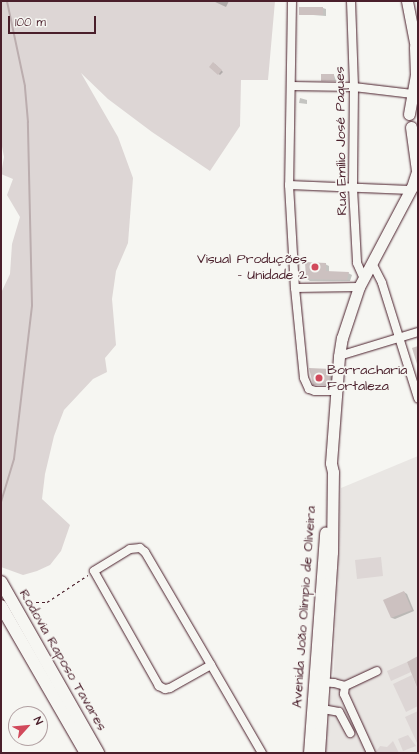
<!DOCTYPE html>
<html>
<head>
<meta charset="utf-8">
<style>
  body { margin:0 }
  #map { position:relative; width:419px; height:754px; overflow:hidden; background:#f6f6f2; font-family:"Architects Daughter",sans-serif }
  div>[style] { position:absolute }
  .built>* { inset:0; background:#e9e6e3 }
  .green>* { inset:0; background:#ddd6d5 }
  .shadow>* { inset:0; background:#0003 }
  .stream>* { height:2px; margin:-1px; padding:0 1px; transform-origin:1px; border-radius:1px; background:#bbadae }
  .building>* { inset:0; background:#ccc1c0 }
  .path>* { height:1px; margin-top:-0.5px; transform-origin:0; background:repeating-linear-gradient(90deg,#4a1f2b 0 3px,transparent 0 6px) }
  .roads { filter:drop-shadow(0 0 1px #4a1f2b) drop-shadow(0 0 1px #4a1f2b) }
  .minor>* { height:8px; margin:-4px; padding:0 4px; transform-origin:4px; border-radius:4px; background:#f6f6f2 }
  .major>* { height:11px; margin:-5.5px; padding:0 5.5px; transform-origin:5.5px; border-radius:5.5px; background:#f6f6f2 }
  .highway>* { height:12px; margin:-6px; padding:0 6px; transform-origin:6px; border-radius:6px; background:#f6f6f2 }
  .dots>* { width:11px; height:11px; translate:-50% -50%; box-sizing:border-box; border:2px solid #f6f6f2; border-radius:50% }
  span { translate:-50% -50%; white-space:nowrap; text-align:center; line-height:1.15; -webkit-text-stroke:3.5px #f6f6f2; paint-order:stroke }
  .street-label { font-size:14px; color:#4a1f2b }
  .poi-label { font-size:14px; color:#4a1f2b }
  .right { translate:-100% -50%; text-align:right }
  .left { translate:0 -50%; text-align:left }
  .frame { position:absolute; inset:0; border:2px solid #4a1f2b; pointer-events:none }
  .north { position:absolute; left:8px; top:706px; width:40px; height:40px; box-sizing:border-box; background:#f6f6f2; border:1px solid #b1a0a2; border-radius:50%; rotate:63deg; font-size:11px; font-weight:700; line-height:16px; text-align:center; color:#4a1f2b }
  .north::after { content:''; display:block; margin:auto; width:14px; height:18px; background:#d1495b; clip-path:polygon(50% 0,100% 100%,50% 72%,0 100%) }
  .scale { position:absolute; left:8px; top:16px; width:88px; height:18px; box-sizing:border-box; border:2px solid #4a1f2b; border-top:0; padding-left:5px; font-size:12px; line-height:14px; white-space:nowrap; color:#4a1f2b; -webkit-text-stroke:3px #f6f6f2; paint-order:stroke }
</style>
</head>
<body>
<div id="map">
  <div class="built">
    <div style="clip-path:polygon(418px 456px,418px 753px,325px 753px,334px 668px,341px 488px)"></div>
  </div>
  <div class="green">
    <div style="clip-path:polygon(1px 1px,275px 1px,268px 80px,241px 80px,240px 126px,210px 171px,152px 132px,108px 99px,81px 73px,118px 137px,133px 178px,128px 243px,116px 271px,112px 299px,116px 345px,105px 358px,107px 372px,93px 379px,64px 410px,54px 436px,45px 474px,42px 499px,70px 525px,61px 551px,50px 565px,37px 571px,23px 575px,1px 567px,1px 293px,10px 274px,12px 244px,20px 217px,7px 195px,13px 179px,1px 174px,4px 157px,1px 141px)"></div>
    <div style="clip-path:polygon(381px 557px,383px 576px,357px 579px,355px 560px)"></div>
    <div style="clip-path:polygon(407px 662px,411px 672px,391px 681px,387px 671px)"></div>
    <div style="clip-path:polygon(412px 675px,418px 691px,418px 706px,406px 712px,393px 684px)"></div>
    <div style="clip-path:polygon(418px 711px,418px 745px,405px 717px)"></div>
    <div style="clip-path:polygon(408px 735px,416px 746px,403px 751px,398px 739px)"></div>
    <div style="clip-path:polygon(393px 741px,399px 753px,375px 753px,380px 746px,387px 747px)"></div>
  </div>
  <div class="shadow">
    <div style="clip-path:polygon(213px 1px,229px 1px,226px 7px)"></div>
    <div style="clip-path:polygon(323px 8px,326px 9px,326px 16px,300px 14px)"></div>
    <div style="clip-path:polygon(215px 64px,223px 72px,220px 75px,210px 67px)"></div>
    <div style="clip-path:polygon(322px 75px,334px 75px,336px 81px,323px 81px)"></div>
    <div style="clip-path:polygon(300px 98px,307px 100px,307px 104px,299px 103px)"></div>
    <div style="clip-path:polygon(325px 264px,329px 266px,329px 272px,348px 273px,352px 275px,350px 281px,310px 281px,307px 279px)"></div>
    <div style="clip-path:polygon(330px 370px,333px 372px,331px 386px,314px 384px)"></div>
    <div style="clip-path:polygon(404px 592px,407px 594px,414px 611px,395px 619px,392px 618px,385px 600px)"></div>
  </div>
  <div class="stream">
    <div style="left:1px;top:502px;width:45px;rotate:-73.2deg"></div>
    <div style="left:14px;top:459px;width:155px;rotate:-83.3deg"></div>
    <div style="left:32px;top:305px;width:183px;rotate:-91.3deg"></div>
    <div style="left:28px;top:122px;width:36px;rotate:-95deg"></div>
    <div style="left:25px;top:86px;width:87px;rotate:-102deg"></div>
  </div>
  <div class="building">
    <div style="clip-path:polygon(299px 7px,323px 7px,323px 15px,299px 15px)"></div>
    <div style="clip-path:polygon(213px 62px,222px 70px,218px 75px,209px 67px)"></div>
    <div style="clip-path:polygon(321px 74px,334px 74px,334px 81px,321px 81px)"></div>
    <div style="clip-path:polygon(305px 262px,326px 263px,326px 271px,349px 272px,347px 280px,306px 279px)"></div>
    <div style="clip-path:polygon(418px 346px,418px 364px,417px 364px,412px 348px)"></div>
    <div style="clip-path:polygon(309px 368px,331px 369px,329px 385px,313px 385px)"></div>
    <div style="clip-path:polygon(404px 591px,412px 610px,391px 618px,383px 600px)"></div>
    <div style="clip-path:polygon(418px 656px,418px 690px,407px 662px)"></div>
  </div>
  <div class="path">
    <div style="left:24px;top:602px;width:23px"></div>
    <div style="left:47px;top:602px;width:49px;rotate:-33.4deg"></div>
  </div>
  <div class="roads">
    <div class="minor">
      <div style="left:292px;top:1px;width:184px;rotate:90.9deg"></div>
      <div style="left:289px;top:185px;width:103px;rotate:86.7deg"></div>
      <div style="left:295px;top:288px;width:90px;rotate:84.3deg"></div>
      <div style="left:304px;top:378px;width:12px;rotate:66deg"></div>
      <div style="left:309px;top:389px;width:6px;rotate:18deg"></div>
      <div style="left:315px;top:391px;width:21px"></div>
      <div style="left:351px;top:1px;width:86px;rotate:88deg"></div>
      <div style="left:354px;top:87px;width:101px;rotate:90.6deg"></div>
      <div style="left:353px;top:188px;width:75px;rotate:86.9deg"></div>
      <div style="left:357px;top:263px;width:17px;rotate:66deg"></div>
      <div style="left:291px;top:86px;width:63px;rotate:0.9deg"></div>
      <div style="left:354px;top:87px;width:59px;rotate:6.8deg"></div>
      <div style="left:413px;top:94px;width:6px;rotate:31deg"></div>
      <div style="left:289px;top:185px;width:121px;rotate:2.4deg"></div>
      <div style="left:372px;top:263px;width:22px;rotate:63deg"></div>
      <div style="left:382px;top:283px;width:121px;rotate:72.6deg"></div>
      <div style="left:295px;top:288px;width:64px;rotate:-0.9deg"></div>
      <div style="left:339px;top:356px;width:83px;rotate:-16.9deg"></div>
      <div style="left:211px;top:665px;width:47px;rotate:150.7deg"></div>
      <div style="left:170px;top:688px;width:5px;rotate:169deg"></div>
      <div style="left:165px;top:689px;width:7px;rotate:-153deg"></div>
      <div style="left:159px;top:686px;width:132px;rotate:-119.5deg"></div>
      <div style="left:94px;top:571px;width:42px;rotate:-31.4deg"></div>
      <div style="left:130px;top:549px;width:10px;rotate:-6deg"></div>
      <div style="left:140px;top:548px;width:6px;rotate:39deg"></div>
      <div style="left:145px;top:552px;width:131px;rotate:59.7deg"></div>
      <div style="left:211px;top:665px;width:102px;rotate:59.9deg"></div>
      <div style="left:319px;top:682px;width:15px;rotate:4deg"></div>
      <div style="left:334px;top:683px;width:11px;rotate:15deg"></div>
      <div style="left:345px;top:686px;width:35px;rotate:-25deg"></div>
      <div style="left:345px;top:686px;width:8px;rotate:97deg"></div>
      <div style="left:344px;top:694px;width:65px;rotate:65.4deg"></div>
      <div style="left:317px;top:708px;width:22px;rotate:10deg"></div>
      <div style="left:339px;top:712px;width:24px;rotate:62deg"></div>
    </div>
    <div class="major">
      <div style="left:407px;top:1px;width:53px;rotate:79.1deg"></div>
      <div style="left:409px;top:114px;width:39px;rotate:-80deg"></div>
      <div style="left:416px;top:76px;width:29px;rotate:-92deg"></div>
      <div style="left:411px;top:127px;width:44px;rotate:82.2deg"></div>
      <div style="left:309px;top:753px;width:221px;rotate:-85.8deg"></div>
      <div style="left:319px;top:753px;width:201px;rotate:-86.3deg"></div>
      <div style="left:332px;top:552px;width:80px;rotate:-89.3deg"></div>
      <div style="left:333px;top:472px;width:9px;rotate:-103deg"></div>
      <div style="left:331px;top:463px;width:107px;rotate:-85.7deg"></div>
      <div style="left:339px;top:356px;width:18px;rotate:-81deg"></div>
      <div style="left:342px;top:338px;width:54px;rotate:-71.6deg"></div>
      <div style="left:359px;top:287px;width:113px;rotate:-62.1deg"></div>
      <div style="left:412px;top:187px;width:19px;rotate:-72deg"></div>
    </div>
    <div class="highway">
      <div style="left:1px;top:582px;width:197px;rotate:60.4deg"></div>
      <div style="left:1px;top:606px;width:170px;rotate:60deg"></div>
    </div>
  </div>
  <div class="dots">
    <div style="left:315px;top:267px;background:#d1495b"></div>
    <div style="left:319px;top:378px;background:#d1495b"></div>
  </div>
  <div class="street-label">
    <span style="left:341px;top:141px;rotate:-91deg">Rua Emílio José Paques</span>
    <span style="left:304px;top:607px;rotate:-86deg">Avenida João Olímpio de Oliveira</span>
    <span style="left:63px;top:660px;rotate:60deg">Rodovia Raposo Tavares</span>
  </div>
  <div class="poi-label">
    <span class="right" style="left:307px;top:267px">Visual Produções<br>- Unidade 2</span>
    <span class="left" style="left:327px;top:378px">Borracharia<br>Fortaleza</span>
  </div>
  <div class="frame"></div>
  <div class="north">N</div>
  <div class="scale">100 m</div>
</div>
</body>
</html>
